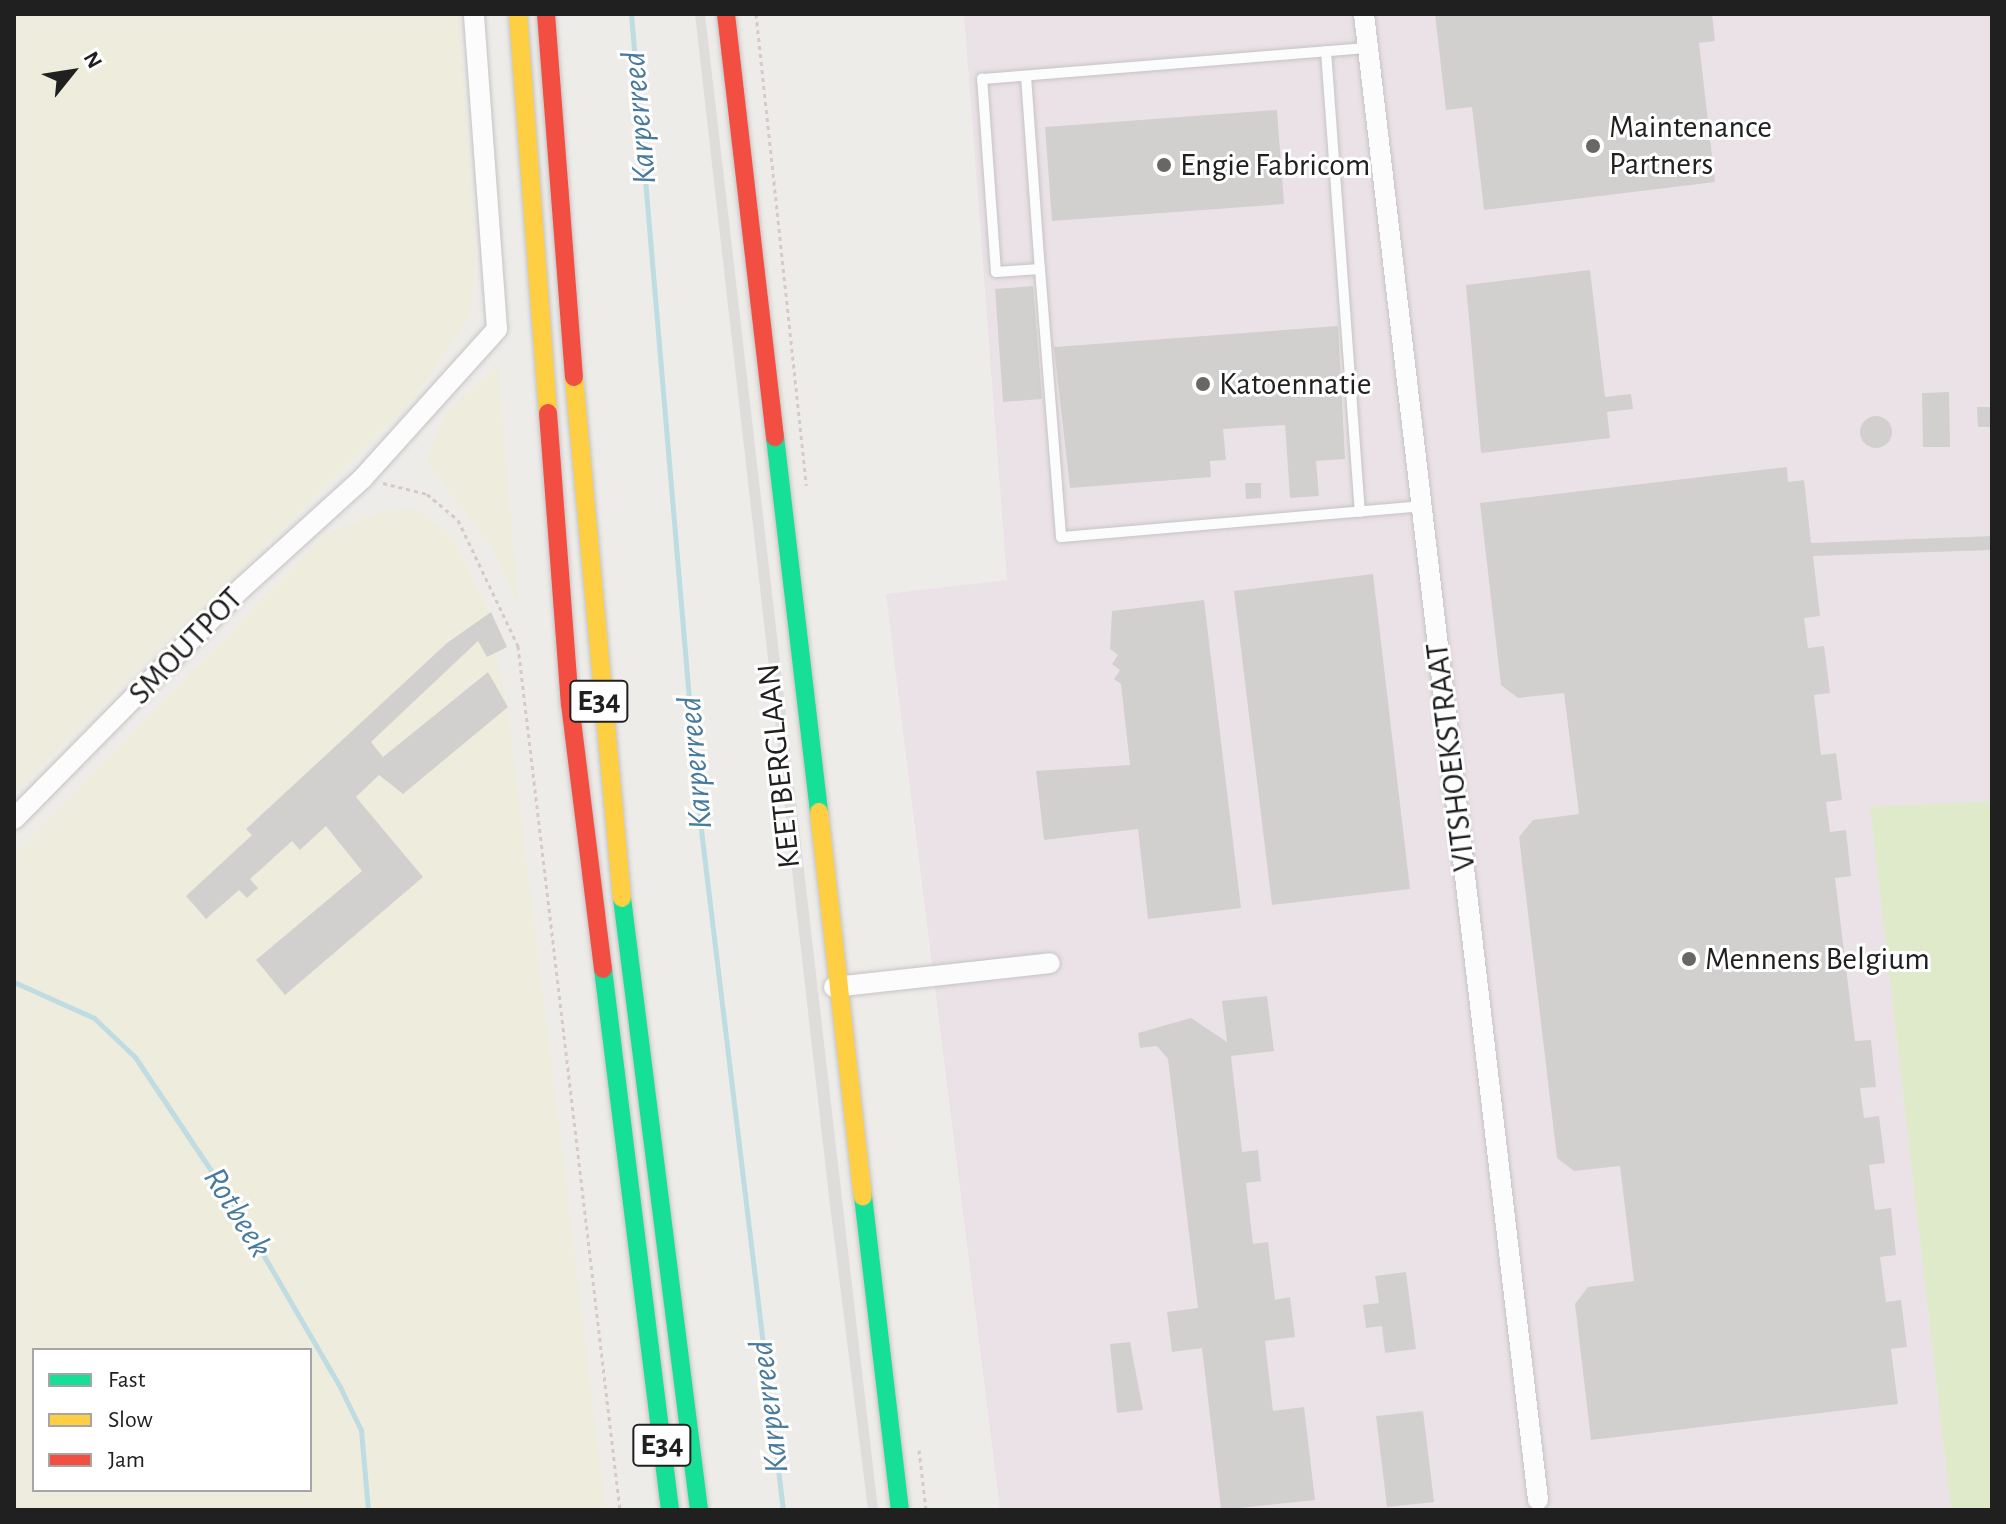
<!DOCTYPE html>
<html>
<head>
<meta charset="utf-8">
<style>
  body { margin:0 }
  #map { position:relative; width:2006px; height:1524px; overflow:hidden; background:#eeece9; font-family:"Alegreya Sans",sans-serif }
  div>[style] { position:absolute }
  .industrial>* { inset:0; background:#ebe2e8 }
  .farmland>* { inset:0; background:#eeeddd }
  .grass>* { inset:0; background:#deeac9 }
  .parking>* { inset:0; background:#dedddc }
  .stream>* { height:5px; margin:-2.5px; padding:0 2.5px; transform-origin:2.5px; border-radius:2.5px; background:#bedce1 }
  .building>* { inset:0; background:#d2d0ce }
  .round { border-radius:50% }
  .path>* { height:3px; margin-top:-1.5px; transform-origin:0; background:repeating-linear-gradient(90deg,#d7c9c8 0 4px,transparent 0 8px) }
  .roads { filter:drop-shadow(0 0 2px #c5c4c3) drop-shadow(0 0 2px #c5c4c3) }
  .lane>* { height:10px; margin:-5px; padding:0 5px; transform-origin:5px; border-radius:5px; background:#fcfcfc }
  .street>* { height:20px; margin:-10px; padding:0 10px; transform-origin:10px; border-radius:10px; background:#fcfcfc }
  .fast>* { height:18px; margin:-9px; padding:0 9px; transform-origin:9px; border-radius:9px; background:#16e098 }
  .slow>* { height:18px; margin:-9px; padding:0 9px; transform-origin:9px; border-radius:9px; background:#ffcf43 }
  .jam>* { height:18px; margin:-9px; padding:0 9px; transform-origin:9px; border-radius:9px; background:#f24e42 }
  .dots>* { width:22px; height:22px; translate:-50% -50%; box-sizing:border-box; border:4px solid #fff; border-radius:50% }
  span { translate:-50% -50%; white-space:nowrap; text-align:center; line-height:1.15; -webkit-text-stroke:6px #fff; paint-order:stroke }
  .shield-label span { padding:2px 6px; background:#fff; border:2px solid; border-radius:6px; -webkit-text-stroke-width:0 }
  .shield-label { font-size:30px; color:#202020; font-weight:700 }
  .poi-label { font-size:32px; color:#202020 }
  .left { translate:0 -50%; text-align:left }
  .street-label { font-size:32px; color:#202020 }
  .water-label { font-size:34px; color:#487a9e; font-style:italic }
  .frame { position:absolute; inset:0; border:16px solid #202020; pointer-events:none }
  .legend { position:absolute; left:32px; top:1348px; width:280px; height:144px; box-sizing:border-box; background:#fff; border:2px solid #a6a6a6; margin:0; padding:10px 14px; list-style:none; font-size:24px; color:#202020 }
  .legend li { display:flex; align-items:center; gap:16px; height:40px }
  .legend b { width:40px; border:2px solid #a6a6a6 }
  .north { position:absolute; left:32px; top:32px; width:80px; height:80px; -webkit-text-stroke:6px #fff; paint-order:stroke; rotate:60deg; font-size:22px; font-weight:700; line-height:32px; text-align:center; color:#202020 }
  .north::after { content:''; display:block; margin:auto; width:28px; height:36px; background:#202020; clip-path:polygon(50% 0,100% 100%,50% 72%,0 100%) }
</style>
</head>
<body>
<div id="map">
  <div class="industrial">
    <div style="clip-path:polygon(964px 14px,1992px 14px,1992px 801px,1870px 807px,1951px 1510px,1000px 1510px,886px 594px,1007px 580px)"></div>
  </div>
  <div class="farmland">
    <div style="clip-path:polygon(14px 14px,459px 14px,476px 264px,470px 316px,413px 399px,14px 793px)"></div>
    <div style="clip-path:polygon(498px 365px,519px 608px,493px 549px,426px 461px,445px 414px)"></div>
    <div style="clip-path:polygon(evenodd,417px 509px,453px 537px,507px 647px,496px 654px,508px 707px,606px 1510px,14px 1510px,14px 855px,325px 535px,382px 511px,417px 509px,34px 1350px,310px 1350px,310px 1490px,34px 1490px,34px 1350px)"></div>
  </div>
  <div class="grass">
    <div style="clip-path:polygon(1992px 801px,1992px 1510px,1951px 1510px,1870px 807px)"></div>
  </div>
  <div class="parking">
    <div style="clip-path:polygon(695px 14px,705px 14px,878px 1510px,868px 1510px,829px 1197px)"></div>
  </div>
  <div class="stream">
    <div style="left:631px;top:14px;width:794px;rotate:85.16deg"></div>
    <div style="left:698px;top:805px;width:710px;rotate:83.13deg"></div>
    <div style="left:14px;top:982px;width:88px;rotate:24.2deg"></div>
    <div style="left:94px;top:1018px;width:57px;rotate:43.6deg"></div>
    <div style="left:135px;top:1057px;width:182px;rotate:56.2deg"></div>
    <div style="left:236px;top:1208px;width:207px;rotate:59.8deg"></div>
    <div style="left:340px;top:1387px;width:48px;rotate:64deg"></div>
    <div style="left:361px;top:1430px;width:80px;rotate:85deg"></div>
  </div>
  <div class="building">
    <div style="clip-path:polygon(1435px 14px,1712px 14px,1715px 41px,1699px 43px,1715px 182px,1484px 210px,1472px 107px,1446px 110px)"></div>
    <div style="clip-path:polygon(1277px 110px,1284px 204px,1052px 221px,1045px 127px)"></div>
    <div style="clip-path:polygon(1590px 270px,1605px 397px,1631px 394px,1633px 409px,1607px 412px,1610px 438px,1481px 453px,1466px 285px)"></div>
    <div style="clip-path:polygon(1033px 286px,1042px 399px,1003px 402px,995px 289px)"></div>
    <div style="clip-path:polygon(1338px 326px,1345px 459px,1316px 461px,1319px 496px,1290px 498px,1285px 425px,1223px 429px,1226px 460px,1210px 461px,1211px 477px,1070px 488px,1054px 347px)"></div>
    <div style="clip-path:polygon(1949px 392px,1950px 447px,1923px 447px,1922px 393px)"></div>
    <div style="clip-path:polygon(1977px 407px,1992px 407px,1992px 427px,1978px 427px)"></div>
    <div class="round" style="left:1860px;top:416px;width:32px;height:32px"></div>
    <div style="clip-path:polygon(1787px 467px,1788px 482px,1804px 480px,1811px 543px,1992px 536px,1992px 550px,1813px 556px,1820px 616px,1804px 618px,1808px 648px,1824px 646px,1830px 693px,1814px 695px,1821px 755px,1836px 753px,1842px 800px,1826px 802px,1830px 832px,1846px 830px,1851px 876px,1835px 878px,1855px 1041px,1871px 1040px,1876px 1087px,1860px 1088px,1864px 1118px,1879px 1116px,1885px 1163px,1869px 1165px,1875px 1210px,1891px 1208px,1896px 1255px,1880px 1257px,1886px 1302px,1901px 1300px,1907px 1347px,1891px 1349px,1898px 1404px,1591px 1440px,1575px 1304px,1588px 1287px,1634px 1281px,1620px 1166px,1574px 1171px,1557px 1158px,1519px 837px,1533px 820px,1579px 814px,1564px 693px,1518px 698px,1501px 685px,1480px 503px)"></div>
    <div style="clip-path:polygon(1245px 483px,1261px 483px,1261px 498px,1246px 499px)"></div>
    <div style="clip-path:polygon(1373px 574px,1410px 889px,1272px 905px,1234px 591px)"></div>
    <div style="clip-path:polygon(1204px 600px,1241px 908px,1148px 919px,1138px 829px,1044px 840px,1036px 771px,1130px 765px,1121px 684px,1114px 679px,1120px 670px,1112px 664px,1118px 655px,1110px 649px,1112px 611px)"></div>
    <div style="clip-path:polygon(491px 612px,507px 647px,487px 657px,478px 641px,371px 742px,383px 757px,488px 672px,508px 707px,403px 794px,379px 775px,356px 797px,423px 877px,285px 995px,256px 960px,362px 871px,326px 826px,300px 850px,292px 841px,250px 879px,258px 888px,247px 898px,239px 890px,206px 919px,186px 896px,252px 835px,246px 829px,447px 643px)"></div>
    <div style="clip-path:polygon(1267px 996px,1274px 1051px,1231px 1056px,1242px 1152px,1258px 1150px,1261px 1181px,1246px 1183px,1253px 1244px,1268px 1242px,1275px 1300px,1290px 1297px,1295px 1337px,1265px 1341px,1273px 1411px,1304px 1407px,1315px 1500px,1221px 1510px,1202px 1348px,1172px 1352px,1167px 1312px,1198px 1308px,1168px 1059px,1157px 1046px,1140px 1048px,1138px 1033px,1191px 1018px,1227px 1042px,1222px 1001px)"></div>
    <div style="clip-path:polygon(1406px 1272px,1416px 1349px,1385px 1353px,1382px 1326px,1366px 1328px,1363px 1305px,1379px 1303px,1375px 1276px)"></div>
    <div style="clip-path:polygon(1130px 1342px,1143px 1410px,1117px 1413px,1110px 1344px)"></div>
    <div style="clip-path:polygon(1423px 1411px,1434px 1502px,1387px 1507px,1376px 1416px)"></div>
  </div>
  <div class="path">
    <div style="left:756px;top:14px;width:474px;rotate:83.9deg"></div>
    <div style="left:383px;top:483px;width:45px;rotate:14deg"></div>
    <div style="left:427px;top:494px;width:40px;rotate:40deg"></div>
    <div style="left:458px;top:520px;width:140px;rotate:64.5deg"></div>
    <div style="left:518px;top:646px;width:870px;rotate:83.27deg"></div>
    <div style="left:919px;top:1450px;width:60px;rotate:83.3deg"></div>
  </div>
  <div class="roads">
    <div class="lane">
      <div style="left:1326px;top:51px;width:462px;rotate:85.8deg"></div>
      <div style="left:1026px;top:76px;width:194px;rotate:85.9deg"></div>
      <div style="left:1040px;top:269px;width:44px;rotate:176.1deg"></div>
      <div style="left:996px;top:272px;width:194px;rotate:-94.1deg"></div>
      <div style="left:982px;top:79px;width:387px;rotate:-4.6deg"></div>
      <div style="left:1040px;top:269px;width:269px;rotate:85.5deg"></div>
      <div style="left:1061px;top:537px;width:362px;rotate:-4.9deg"></div>
    </div>
    <div class="street">
      <div style="left:1364px;top:14px;width:1496px;rotate:83.32deg"></div>
      <div style="left:14px;top:819px;width:326px;rotate:-45.4deg"></div>
      <div style="left:243px;top:587px;width:162px;rotate:-42.2deg"></div>
      <div style="left:363px;top:478px;width:200px;rotate:-48deg"></div>
      <div style="left:497px;top:329px;width:316px;rotate:-94.2deg"></div>
      <div style="left:834px;top:987px;width:217px;rotate:-6.3deg"></div>
    </div>
    <div class="fast">
      <div style="left:775px;top:437px;width:378px;rotate:83.3deg"></div>
      <div style="left:622px;top:898px;width:617px;rotate:82.83deg"></div>
      <div style="left:603px;top:969px;width:545px;rotate:82.94deg"></div>
      <div style="left:863px;top:1196px;width:316px;rotate:83.3deg"></div>
    </div>
    <div class="slow">
      <div style="left:518px;top:14px;width:400px;rotate:85.7deg"></div>
      <div style="left:574px;top:377px;width:523px;rotate:84.74deg"></div>
      <div style="left:819px;top:812px;width:387px;rotate:83.5deg"></div>
    </div>
    <div class="jam">
      <div style="left:546px;top:14px;width:364px;rotate:85.6deg"></div>
      <div style="left:726px;top:14px;width:426px;rotate:83.4deg"></div>
      <div style="left:548px;top:413px;width:292px;rotate:85.7deg"></div>
      <div style="left:570px;top:704px;width:267px;rotate:82.9deg"></div>
    </div>
  </div>
  <div class="dots">
    <div style="left:1593px;top:146px;background:#686766"></div>
    <div style="left:1164px;top:165px;background:#686766"></div>
    <div style="left:1203px;top:384px;background:#686766"></div>
    <div style="left:1689px;top:959px;background:#686766"></div>
  </div>
  <div class="shield-label">
    <span style="left:599px;top:701px">E34</span>
    <span style="left:662px;top:1445px">E34</span>
  </div>
  <div class="poi-label">
    <span class="left" style="left:1609px;top:146px">Maintenance<br>Partners</span>
    <span class="left" style="left:1180px;top:165px">Engie Fabricom</span>
    <span class="left" style="left:1219px;top:384px">Katoennatie</span>
    <span class="left" style="left:1705px;top:959px">Mennens Belgium</span>
  </div>
  <div class="street-label">
    <span style="left:186px;top:646px;rotate:-46deg">SMOUTPOT</span>
    <span style="left:1451px;top:757px;rotate:-97deg">VITSHOEKSTRAAT</span>
    <span style="left:779px;top:766px;rotate:-96deg">KEETBERGLAAN</span>
  </div>
  <div class="water-label">
    <span style="left:640px;top:118px;rotate:-95deg">Karperreed</span>
    <span style="left:696px;top:763px;rotate:-95deg">Karperreed</span>
    <span style="left:237px;top:1213px;rotate:58deg">Rotbeek</span>
    <span style="left:770px;top:1407px;rotate:-97deg">Karperreed</span>
  </div>
  <div class="frame"></div>
  <ul class="legend">
  <li><b style="height:10px;background:#16e098"></b>Fast</li>
  <li><b style="height:10px;background:#ffcf43"></b>Slow</li>
  <li><b style="height:10px;background:#f24e42"></b>Jam</li>
  </ul>
  <div class="north">N</div>
</div>
</body>
</html>
